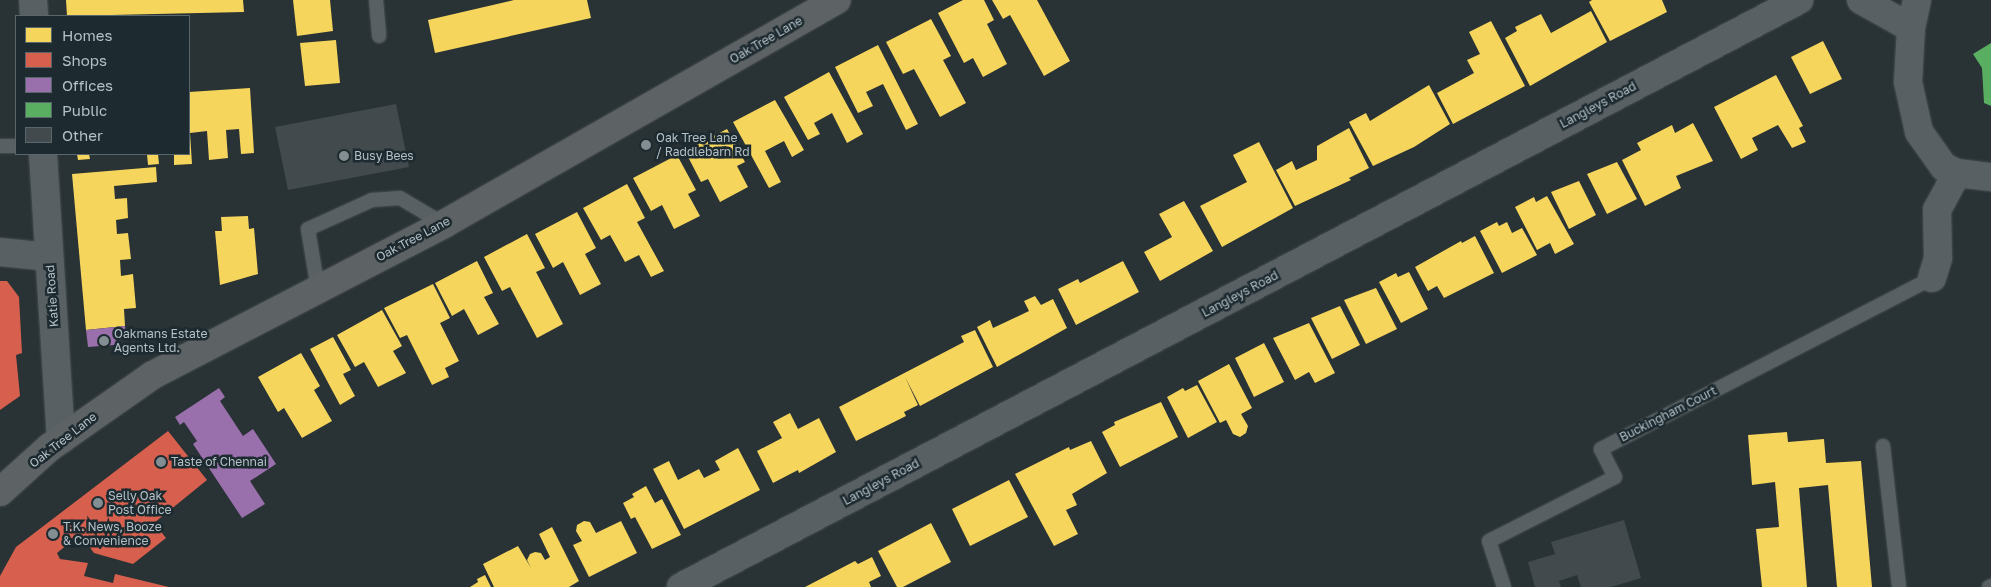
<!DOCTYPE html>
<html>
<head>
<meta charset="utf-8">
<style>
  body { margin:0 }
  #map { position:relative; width:1991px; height:587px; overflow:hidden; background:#293235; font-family:"Golos Text",sans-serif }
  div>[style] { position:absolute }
  .homes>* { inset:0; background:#f6d55c }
  .shops>* { inset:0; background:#d6604d }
  .offices>* { inset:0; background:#9970ab }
  .public>* { inset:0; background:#5aae61 }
  .building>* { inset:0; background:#424a4d }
  .roads { filter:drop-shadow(0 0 1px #474e50) drop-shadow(0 0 1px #474e50) }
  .lane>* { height:14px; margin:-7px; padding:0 7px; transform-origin:7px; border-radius:7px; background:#596064 }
  .street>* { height:28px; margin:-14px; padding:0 14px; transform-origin:14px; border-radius:14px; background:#596064 }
  .highway>* { height:28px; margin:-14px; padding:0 14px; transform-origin:14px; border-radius:14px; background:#5d6264 }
  .dots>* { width:14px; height:14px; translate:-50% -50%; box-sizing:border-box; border:2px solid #1d2a30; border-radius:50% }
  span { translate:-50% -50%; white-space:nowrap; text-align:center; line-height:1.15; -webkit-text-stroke:5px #1d2a30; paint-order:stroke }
  .street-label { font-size:12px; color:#b3c0c6 }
  .poi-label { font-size:12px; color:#b3c0c6 }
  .left { translate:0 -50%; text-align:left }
  .legend { position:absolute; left:15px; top:15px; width:175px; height:140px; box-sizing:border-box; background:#1d2a30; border:1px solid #59666c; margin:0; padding:6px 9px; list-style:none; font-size:15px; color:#b3c0c6 }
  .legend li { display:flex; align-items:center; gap:10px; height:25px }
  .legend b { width:25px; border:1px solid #59666c }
</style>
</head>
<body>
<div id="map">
  <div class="homes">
    <div style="clip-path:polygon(66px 0,243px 0,244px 12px,67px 16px)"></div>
    <div style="clip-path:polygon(293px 0,330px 0,333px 31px,297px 36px)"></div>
    <div style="clip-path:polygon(514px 0,587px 0,591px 18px,435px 53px,428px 20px)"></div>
    <div style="clip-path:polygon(963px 0,984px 0,994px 20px,987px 24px,1007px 64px,983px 77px,973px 58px,964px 63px,938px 13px)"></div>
    <div style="clip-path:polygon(992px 0,1037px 0,1070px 61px,1044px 76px,1010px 15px,1003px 19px)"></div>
    <div style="clip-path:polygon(1592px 0,1662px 0,1667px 12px,1610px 41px,1589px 2px)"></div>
    <div style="clip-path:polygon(1591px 11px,1607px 42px,1530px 86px,1505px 38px,1517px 31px,1515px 27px,1541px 14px,1551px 33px)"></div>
    <div style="clip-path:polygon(931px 19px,951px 56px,943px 60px,966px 103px,940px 117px,914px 69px,903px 74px,886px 42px)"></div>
    <div style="clip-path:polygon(1491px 21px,1525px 86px,1453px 124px,1437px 93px,1474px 73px,1467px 60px,1480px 54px,1469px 32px)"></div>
    <div style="clip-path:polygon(336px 40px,340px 83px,305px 86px,300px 43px)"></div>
    <div style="clip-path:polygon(1823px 41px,1842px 79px,1810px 94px,1791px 57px)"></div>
    <div style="clip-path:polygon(878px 45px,918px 124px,906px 130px,883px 84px,866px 92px,873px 106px,858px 113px,835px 67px)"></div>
    <div style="clip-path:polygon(829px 72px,863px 134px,847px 143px,832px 113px,814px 123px,820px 134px,808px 140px,784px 97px)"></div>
    <div style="clip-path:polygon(1776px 75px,1803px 126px,1799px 128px,1806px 142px,1792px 148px,1778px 125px,1752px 138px,1758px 150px,1741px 159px,1714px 107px)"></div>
    <div style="clip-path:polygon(1429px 85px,1450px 124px,1414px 147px,1373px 166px,1349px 122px,1366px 113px,1370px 121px)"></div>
    <div style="clip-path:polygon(250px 88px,254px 153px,241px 154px,239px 129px,226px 130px,228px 158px,209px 160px,207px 131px,190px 133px,192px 164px,174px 165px,174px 154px,189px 154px,189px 92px)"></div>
    <div style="clip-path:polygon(775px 100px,804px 150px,792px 157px,784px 141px,765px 151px,781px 182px,769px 188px,733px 122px)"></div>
    <div style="clip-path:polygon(1693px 123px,1713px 161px,1676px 176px,1681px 188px,1645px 206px,1622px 160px,1641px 150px,1637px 143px,1672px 125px,1675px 133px)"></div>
    <div style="clip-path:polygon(1349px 128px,1369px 168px,1349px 178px,1351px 180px,1295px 206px,1276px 170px,1292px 161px,1296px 170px,1317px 160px,1317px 146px)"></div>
    <div style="clip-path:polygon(727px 129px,745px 162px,737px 166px,748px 187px,720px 202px,708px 179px,701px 182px,685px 151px)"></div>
    <div style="clip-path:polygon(1259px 142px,1293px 208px,1222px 247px,1200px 206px,1247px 182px,1233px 155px)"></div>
    <div style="clip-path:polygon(77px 154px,89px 154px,90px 159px,78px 160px)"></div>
    <div style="clip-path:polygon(147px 154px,158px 154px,159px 164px,148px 165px)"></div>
    <div style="clip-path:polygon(677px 155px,696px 190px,688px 194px,700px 216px,674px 229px,662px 205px,651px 211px,633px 178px)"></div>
    <div style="clip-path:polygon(1617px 162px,1637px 199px,1607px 214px,1587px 174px)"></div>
    <div style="clip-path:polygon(156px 167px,157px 182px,114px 186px,115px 199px,127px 198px,128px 218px,116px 220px,117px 234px,128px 233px,131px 259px,120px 260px,121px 276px,133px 274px,136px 308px,124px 309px,125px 326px,86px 330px,72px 174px)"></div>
    <div style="clip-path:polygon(1579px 181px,1596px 215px,1569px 229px,1551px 192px)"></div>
    <div style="clip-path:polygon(627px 184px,645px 218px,637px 222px,664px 271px,651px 277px,639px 255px,625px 262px,610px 235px,601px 240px,583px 208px)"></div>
    <div style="clip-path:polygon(1547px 196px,1574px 244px,1555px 254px,1550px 243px,1537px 250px,1515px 207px,1534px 197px,1536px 202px)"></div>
    <div style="clip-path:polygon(1184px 201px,1213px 251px,1160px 281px,1144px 252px,1172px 237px,1159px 214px)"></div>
    <div style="clip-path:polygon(577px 212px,596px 248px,585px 254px,601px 284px,580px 295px,563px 262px,553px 268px,535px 234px)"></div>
    <div style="clip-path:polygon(248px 216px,249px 229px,254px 228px,258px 274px,220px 285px,215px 231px,222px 231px,221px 217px)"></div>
    <div style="clip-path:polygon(1497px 222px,1499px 226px,1507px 222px,1512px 233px,1522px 228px,1537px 255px,1502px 273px,1480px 231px)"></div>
    <div style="clip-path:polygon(527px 234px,545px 268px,536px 272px,563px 324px,537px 338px,510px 287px,502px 291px,484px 257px)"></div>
    <div style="clip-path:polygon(1475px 236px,1494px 273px,1444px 298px,1437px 286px,1428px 291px,1415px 267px,1461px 241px,1462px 243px)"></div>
    <div style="clip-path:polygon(477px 261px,493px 293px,484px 297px,499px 324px,478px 335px,464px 309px,452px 316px,435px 283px)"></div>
    <div style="clip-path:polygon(1123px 261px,1139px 292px,1076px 325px,1058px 289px,1078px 279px,1080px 283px)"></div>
    <div style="clip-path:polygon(1409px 272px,1428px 309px,1401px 323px,1379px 282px,1396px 273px,1398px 277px)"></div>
    <div style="clip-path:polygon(433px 284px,450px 318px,440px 323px,459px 361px,445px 368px,449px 377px,432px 385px,407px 335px,400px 338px,384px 308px)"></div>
    <div style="clip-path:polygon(1376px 288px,1397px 329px,1366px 344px,1344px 300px)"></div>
    <div style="clip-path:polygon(1035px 296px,1041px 305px,1053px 299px,1067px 328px,997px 367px,977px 327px,990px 320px,993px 328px,1029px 311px,1024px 301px)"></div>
    <div style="clip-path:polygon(1340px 306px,1360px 345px,1332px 359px,1311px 318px)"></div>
    <div style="clip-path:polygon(382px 310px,402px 346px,393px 351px,406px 373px,378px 387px,364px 362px,355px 367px,337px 335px)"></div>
    <div style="clip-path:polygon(1309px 323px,1335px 373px,1315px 383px,1309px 372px,1295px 380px,1273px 338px)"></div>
    <div style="clip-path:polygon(975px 330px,993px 367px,920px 406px,905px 377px,918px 405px,904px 412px,906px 416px,856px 441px,839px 407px,964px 342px,961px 336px)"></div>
    <div style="clip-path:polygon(333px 337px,351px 370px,343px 374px,355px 396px,340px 405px,310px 349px)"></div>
    <div style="clip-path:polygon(1264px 343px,1284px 382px,1254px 397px,1235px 358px)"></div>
    <div style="clip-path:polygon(301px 353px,320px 386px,314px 390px,332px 421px,302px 438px,284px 408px,278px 412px,258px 377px)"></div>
    <div style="clip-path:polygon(1229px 364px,1252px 408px,1241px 414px,1248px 426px,1246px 433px,1240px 437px,1233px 434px,1226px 420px,1220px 423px,1198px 381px)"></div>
    <div style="clip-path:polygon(1197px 385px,1217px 422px,1188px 438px,1167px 397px,1183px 388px,1185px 391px)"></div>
    <div style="clip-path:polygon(1161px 402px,1178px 437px,1120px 467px,1102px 432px,1115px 425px,1114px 422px)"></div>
    <div style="clip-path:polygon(790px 413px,798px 429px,819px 418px,836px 452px,799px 473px,798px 470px,773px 483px,757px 451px,782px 438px,773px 422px)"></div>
    <div style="clip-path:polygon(1787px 432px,1788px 442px,1824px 439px,1826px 463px,1861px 461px,1872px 587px,1837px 587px,1828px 485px,1799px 488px,1807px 587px,1762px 587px,1756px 529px,1779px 527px,1775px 482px,1752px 485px,1748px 435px)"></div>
    <div style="clip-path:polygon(1091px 441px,1107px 473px,1072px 494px,1077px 505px,1066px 510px,1078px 534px,1054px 546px,1015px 474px,1069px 447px,1070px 450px)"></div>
    <div style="clip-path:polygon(738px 448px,760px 490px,684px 529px,653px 469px,669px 461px,678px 480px,699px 469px,704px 478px,720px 470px,715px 461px)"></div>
    <div style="clip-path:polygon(1009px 480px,1028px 517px,970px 546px,952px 509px)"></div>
    <div style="clip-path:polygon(646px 486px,655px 503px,662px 499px,681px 535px,652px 549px,635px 517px,631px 519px,623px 503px,634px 497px,632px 494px)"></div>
    <div style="clip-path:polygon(584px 521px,590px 522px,596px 533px,621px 521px,637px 553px,589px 577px,573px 545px,582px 541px,576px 531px,577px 525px)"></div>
    <div style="clip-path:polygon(931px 523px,951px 562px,903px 587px,897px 587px,878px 551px)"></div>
    <div style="clip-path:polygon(552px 527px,579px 581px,569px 587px,494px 587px,483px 564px,518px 546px,531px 568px,527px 560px,530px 554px,535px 552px,541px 553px,545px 560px,550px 557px,539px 534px)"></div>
    <div style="clip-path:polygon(872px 557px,881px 576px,869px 582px,871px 587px,805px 587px,855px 561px,858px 564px)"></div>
    <div style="clip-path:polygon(485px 575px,491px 587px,470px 587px,478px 582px,477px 579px)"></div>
  </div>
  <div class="shops">
    <div style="clip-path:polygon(0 281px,7px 281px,19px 297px,22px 353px,16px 355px,20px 396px,0 410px)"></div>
    <div style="clip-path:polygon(168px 431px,207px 480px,154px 523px,166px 538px,133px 564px,94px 553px,80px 534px,57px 553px,60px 559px,88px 563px,84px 576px,113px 583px,115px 574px,169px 587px,0 587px,0 576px,16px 547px)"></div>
  </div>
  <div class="offices">
    <div style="clip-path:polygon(125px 326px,126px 336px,114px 345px,88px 347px,86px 330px)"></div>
    <div style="clip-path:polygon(219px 388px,225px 397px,220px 401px,243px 436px,253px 429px,276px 464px,250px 481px,265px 504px,242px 518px,193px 444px,197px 441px,184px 422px,180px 425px,175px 417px)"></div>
  </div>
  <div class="public">
    <div style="clip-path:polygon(1991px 43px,1991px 106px,1984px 103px,1982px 68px,1973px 54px)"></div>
  </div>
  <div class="building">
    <div style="clip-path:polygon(396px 104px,409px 167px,288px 190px,275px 127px)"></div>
    <div style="clip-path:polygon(1624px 520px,1641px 578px,1611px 587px,1581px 587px,1577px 575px,1559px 581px,1561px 587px,1535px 587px,1528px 562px,1555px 554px,1551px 542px)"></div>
  </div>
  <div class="roads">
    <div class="lane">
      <div style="left:376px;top:0;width:36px;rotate:85deg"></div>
      <div style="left:0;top:146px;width:16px"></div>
      <div style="left:318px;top:289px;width:61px;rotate:-99.5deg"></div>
      <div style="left:308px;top:229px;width:70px;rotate:-24.4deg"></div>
      <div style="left:372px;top:200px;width:28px;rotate:-4deg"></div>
      <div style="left:400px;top:198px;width:51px;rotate:30.6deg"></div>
      <div style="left:1883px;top:446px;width:142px;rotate:83.5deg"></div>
      <div style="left:1504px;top:587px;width:48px;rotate:-108.1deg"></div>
      <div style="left:1489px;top:541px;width:141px;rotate:-26.9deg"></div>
      <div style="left:1615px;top:477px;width:31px;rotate:-117deg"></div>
      <div style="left:1601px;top:449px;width:373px;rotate:-27.3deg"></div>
      <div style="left:1989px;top:587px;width:2px;rotate:-27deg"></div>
    </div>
    <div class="street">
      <div style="left:33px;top:0;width:16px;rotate:86deg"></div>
      <div style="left:1861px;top:0;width:57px;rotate:29.2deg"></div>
      <div style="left:1917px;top:0;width:29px;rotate:102deg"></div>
      <div style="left:1911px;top:28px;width:54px;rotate:93.2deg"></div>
      <div style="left:1908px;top:82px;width:51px;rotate:77.6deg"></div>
      <div style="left:1919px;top:132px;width:43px;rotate:54.5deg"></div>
      <div style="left:1944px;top:167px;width:14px;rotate:25deg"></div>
      <div style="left:1957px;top:173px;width:34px;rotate:7deg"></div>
      <div style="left:43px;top:154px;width:286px;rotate:86.4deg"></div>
      <div style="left:0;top:252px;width:49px;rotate:5.8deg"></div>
      <div style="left:1932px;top:278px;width:21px;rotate:-73deg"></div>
      <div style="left:1938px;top:258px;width:48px;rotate:-91.2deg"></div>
      <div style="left:1937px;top:210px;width:42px;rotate:-61.6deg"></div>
      <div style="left:681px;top:587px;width:1263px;rotate:-27.7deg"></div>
    </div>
    <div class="highway">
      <div style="left:0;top:492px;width:67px;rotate:-42deg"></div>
      <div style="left:50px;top:447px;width:126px;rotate:-35deg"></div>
      <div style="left:153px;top:375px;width:328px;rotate:-27.4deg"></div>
      <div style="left:444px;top:224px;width:452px;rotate:-29.7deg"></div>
    </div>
  </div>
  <div class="dots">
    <div style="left:646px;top:145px;background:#838e93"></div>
    <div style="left:344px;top:156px;background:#838e93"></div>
    <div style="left:104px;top:341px;background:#838e93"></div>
    <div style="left:161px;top:462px;background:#838e93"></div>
    <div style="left:98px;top:503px;background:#838e93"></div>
    <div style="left:53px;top:534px;background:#838e93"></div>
  </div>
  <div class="street-label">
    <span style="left:766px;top:40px;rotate:-30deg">Oak Tree Lane</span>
    <span style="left:1598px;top:105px;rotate:-28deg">Langleys Road</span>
    <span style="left:413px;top:239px;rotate:-28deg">Oak Tree Lane</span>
    <span style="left:1240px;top:294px;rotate:-28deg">Langleys Road</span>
    <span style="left:52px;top:296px;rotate:-94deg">Katie Road</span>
    <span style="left:1668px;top:414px;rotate:-27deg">Buckingham Court</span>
    <span style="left:63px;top:440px;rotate:-38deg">Oak Tree Lane</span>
    <span style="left:881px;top:482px;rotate:-28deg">Langleys Road</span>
  </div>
  <div class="poi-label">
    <span class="left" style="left:656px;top:145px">Oak Tree Lane<br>/ Raddlebarn Rd</span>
    <span class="left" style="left:354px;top:156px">Busy Bees</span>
    <span class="left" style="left:114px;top:341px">Oakmans Estate<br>Agents Ltd.</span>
    <span class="left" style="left:171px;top:462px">Taste of Chennai</span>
    <span class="left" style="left:108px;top:503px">Selly Oak<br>Post Office</span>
    <span class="left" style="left:63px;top:534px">T.K. News, Booze<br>&amp; Convenience</span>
  </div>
  <ul class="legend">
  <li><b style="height:14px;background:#f6d55c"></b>Homes</li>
  <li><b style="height:14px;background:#d6604d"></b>Shops</li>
  <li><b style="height:14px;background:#9970ab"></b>Offices</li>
  <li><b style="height:14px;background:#5aae61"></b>Public</li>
  <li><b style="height:14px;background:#424a4d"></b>Other</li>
  </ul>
</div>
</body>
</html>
